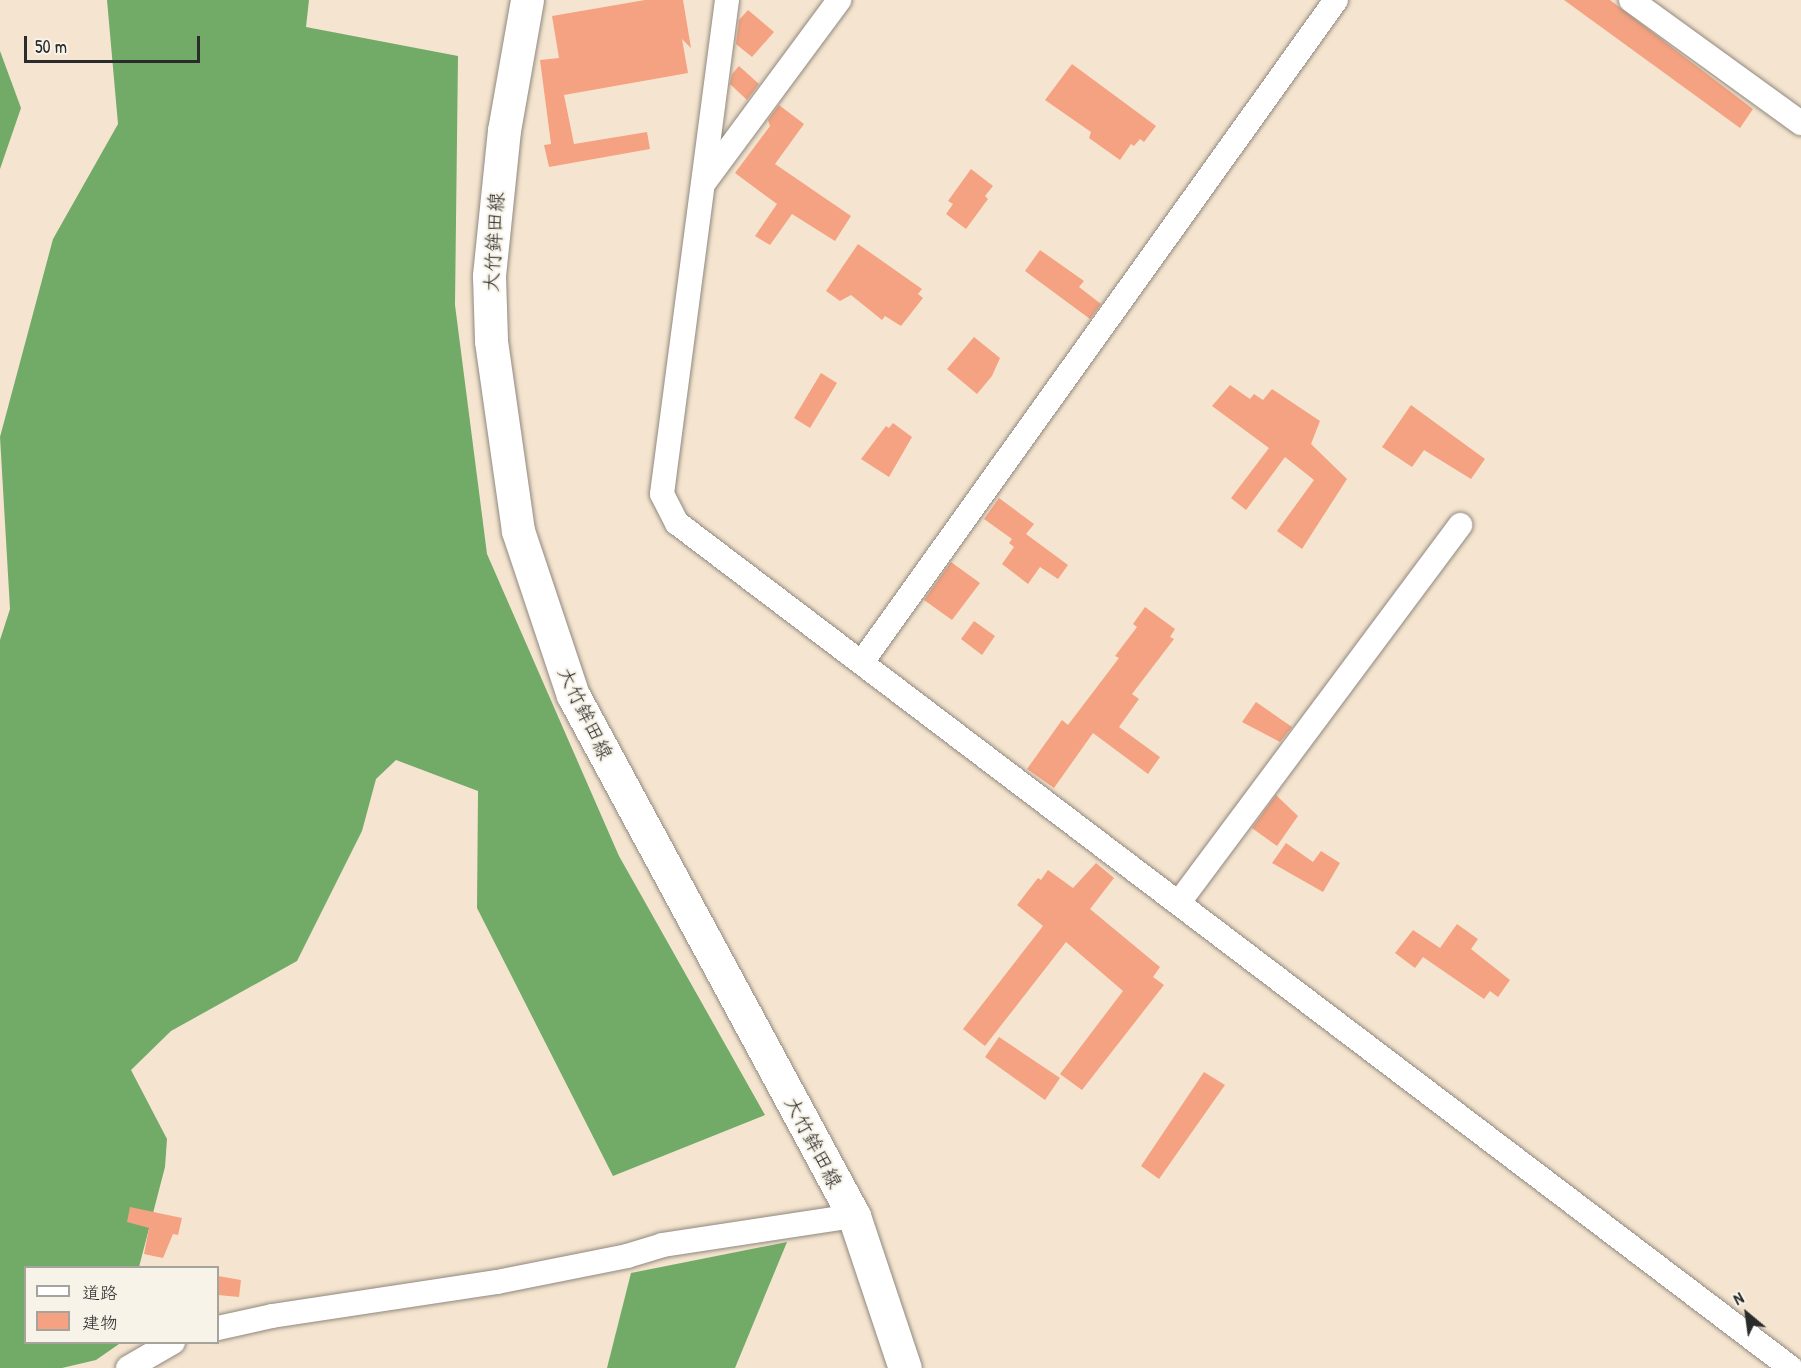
<!DOCTYPE html>
<html>
<head>
<meta charset="utf-8">
<style>
  body { margin:0 }
  #map { position:relative; width:1801px; height:1368px; overflow:hidden; background:#f5e5d0; font-family:"Patrick Hand","Klee One",sans-serif }
  div>[style] { position:absolute }
  .forest>* { inset:0; background:#72aa68 }
  .building>* { inset:0; background:#f4a281 }
  .roads { filter:drop-shadow(0 0 2px #90887e) drop-shadow(0 0 2px #90887e) }
  .street>* { height:24px; margin:-12px; padding:0 12px; transform-origin:12px; border-radius:12px; background:#fff }
  .secondary>* { height:33px; margin:-16.5px; padding:0 16.5px; transform-origin:16.5px; border-radius:16.5px; background:#fff }
  span { translate:-50% -50%; white-space:nowrap; text-align:center; line-height:1.15; -webkit-text-stroke:4.5px #f7f3e8; paint-order:stroke }
  .street-label { font-size:20px; color:#2b2b2b }
  .legend { position:absolute; left:24px; top:1266px; width:195px; height:78px; box-sizing:border-box; background:#f7f3e8; border:2px solid #a5a39c; margin:0; padding:8px 10px; list-style:none; font-size:18px; color:#2b2b2b }
  .legend li { display:flex; align-items:center; gap:12px; height:30px }
  .legend b { width:30px; border:2px solid #a5a39c }
  .north { position:absolute; left:1717px; top:1284px; width:60px; height:60px; -webkit-text-stroke:4px #f7f3e8; paint-order:stroke; rotate:331deg; font-size:16px; font-weight:700; line-height:24px; text-align:center; color:#2b2b2b }
  .north::after { content:''; display:block; margin:auto; width:21px; height:27px; background:#2b2b2b; clip-path:polygon(50% 0,100% 100%,50% 72%,0 100%) }
  .scale { position:absolute; left:24px; top:36px; width:176px; height:27px; box-sizing:border-box; border:3px solid #2b2b2b; border-top:0; padding-left:8px; font-size:18px; line-height:21px; white-space:nowrap; color:#2b2b2b; -webkit-text-stroke:4px #f7f3e8; paint-order:stroke }
</style>
</head>
<body>
<div id="map">
  <div class="forest">
    <div style="clip-path:polygon(107px 0,309px 0,306px 27px,458px 56px,455px 305px,487px 554px,619px 856px,765px 1115px,613px 1176px,477px 908px,478px 791px,396px 760px,376px 779px,362px 831px,297px 961px,171px 1031px,131px 1070px,167px 1139px,165px 1167px,139px 1267px,26px 1268px,26px 1342px,119px 1344px,96px 1360px,62px 1368px,0 1368px,0 640px,10px 609px,0 437px,53px 239px,118px 124px)"></div>
    <div style="clip-path:polygon(0 51px,21px 108px,0 169px)"></div>
    <div style="clip-path:polygon(787px 1242px,735px 1368px,607px 1368px,631px 1273px)"></div>
  </div>
  <div class="building">
    <div style="clip-path:polygon(645px 0,683px 0,691px 48px,682px 39px,688px 73px,564px 95px,574px 144px,647px 132px,650px 149px,549px 167px,544px 145px,551px 144px,540px 60px,559px 58px,552px 16px)"></div>
    <div style="clip-path:polygon(1564px 0,1610px 0,1753px 109px,1740px 128px)"></div>
    <div style="clip-path:polygon(748px 10px,774px 32px,752px 57px,736px 44px,739px 20px)"></div>
    <div style="clip-path:polygon(1072px 64px,1156px 126px,1144px 142px,1140px 139px,1134px 146px,1131px 144px,1120px 160px,1089px 138px,1091px 132px,1045px 100px)"></div>
    <div style="clip-path:polygon(739px 66px,759px 84px,747px 100px,730px 84px,732px 74px)"></div>
    <div style="clip-path:polygon(779px 105px,804px 124px,775px 164px,851px 216px,835px 241px,792px 214px,770px 245px,755px 236px,777px 204px,735px 173px,770px 126px,768px 120px)"></div>
    <div style="clip-path:polygon(971px 169px,993px 186px,985px 196px,988px 199px,966px 229px,946px 214px,953px 204px,948px 201px)"></div>
    <div style="clip-path:polygon(858px 244px,922px 289px,918px 294px,923px 298px,901px 326px,885px 316px,882px 320px,851px 295px,840px 301px,826px 291px)"></div>
    <div style="clip-path:polygon(1040px 250px,1084px 281px,1079px 287px,1101px 304px,1090px 319px,1025px 271px)"></div>
    <div style="clip-path:polygon(974px 337px,1000px 358px,992px 376px,977px 394px,947px 369px)"></div>
    <div style="clip-path:polygon(821px 373px,837px 383px,810px 428px,794px 418px)"></div>
    <div style="clip-path:polygon(1230px 385px,1250px 399px,1254px 394px,1263px 400px,1272px 389px,1320px 421px,1311px 444px,1347px 479px,1302px 549px,1277px 531px,1314px 480px,1285px 457px,1246px 510px,1231px 498px,1269px 448px,1212px 406px)"></div>
    <div style="clip-path:polygon(1411px 405px,1485px 459px,1471px 479px,1424px 450px,1412px 467px,1382px 447px)"></div>
    <div style="clip-path:polygon(893px 423px,912px 437px,889px 477px,861px 459px,886px 426px,889px 428px)"></div>
    <div style="clip-path:polygon(999px 498px,1034px 524px,1026px 534px,1068px 565px,1058px 579px,1040px 567px,1028px 584px,1002px 564px,1014px 547px,1009px 543px,1012px 539px,984px 519px)"></div>
    <div style="clip-path:polygon(951px 562px,980px 583px,952px 620px,924px 600px)"></div>
    <div style="clip-path:polygon(1145px 607px,1175px 629px,1170px 637px,1174px 639px,1132px 694px,1139px 699px,1119px 727px,1160px 757px,1148px 774px,1093px 733px,1054px 788px,1027px 769px,1062px 720px,1068px 725px,1119px 658px,1115px 656px,1137px 627px,1133px 624px)"></div>
    <div style="clip-path:polygon(974px 621px,995px 636px,982px 655px,961px 639px)"></div>
    <div style="clip-path:polygon(1256px 702px,1292px 727px,1280px 742px,1242px 722px)"></div>
    <div style="clip-path:polygon(1276px 795px,1298px 816px,1277px 846px,1252px 828px)"></div>
    <div style="clip-path:polygon(1286px 843px,1313px 862px,1321px 851px,1340px 863px,1323px 892px,1272px 863px)"></div>
    <div style="clip-path:polygon(1096px 863px,1114px 878px,1090px 909px,1160px 967px,1153px 977px,1164px 985px,1082px 1090px,1060px 1074px,1123px 991px,1066px 942px,985px 1046px,963px 1029px,1043px 926px,1017px 905px,1038px 878px,1041px 880px,1048px 870px,1073px 888px)"></div>
    <div style="clip-path:polygon(1457px 924px,1478px 939px,1471px 949px,1510px 980px,1498px 997px,1490px 991px,1484px 999px,1423px 957px,1415px 968px,1395px 953px,1413px 930px,1440px 948px)"></div>
    <div style="clip-path:polygon(999px 1037px,1060px 1078px,1045px 1100px,985px 1057px)"></div>
    <div style="clip-path:polygon(1204px 1072px,1225px 1085px,1159px 1179px,1141px 1166px)"></div>
    <div style="clip-path:polygon(130px 1207px,182px 1218px,178px 1235px,173px 1234px,163px 1258px,144px 1254px,149px 1228px,127px 1222px)"></div>
    <div style="clip-path:polygon(218px 1276px,241px 1280px,239px 1297px,218px 1295px)"></div>
  </div>
  <div class="roads">
    <div class="street">
      <div style="left:727px;top:0;width:498px;rotate:97.5deg"></div>
      <div style="left:662px;top:494px;width:33px;rotate:63deg"></div>
      <div style="left:677px;top:523px;width:1398px;rotate:37.18deg"></div>
      <div style="left:1631px;top:0;width:210px;rotate:35.9deg"></div>
      <div style="left:706px;top:180px;width:224px;rotate:-53.5deg"></div>
      <div style="left:862px;top:662px;width:814px;rotate:-54.4deg"></div>
      <div style="left:1180px;top:901px;width:469px;rotate:-53.3deg"></div>
      <div style="left:218px;top:1328px;width:55px;rotate:-12.5deg"></div>
      <div style="left:272px;top:1316px;width:228px;rotate:-8.6deg"></div>
      <div style="left:497px;top:1282px;width:133px;rotate:-11.3deg"></div>
      <div style="left:627px;top:1256px;width:37px;rotate:-17deg"></div>
      <div style="left:662px;top:1245px;width:194px;rotate:-8.6deg"></div>
      <div style="left:128px;top:1368px;width:52px;rotate:-30deg"></div>
    </div>
    <div class="secondary">
      <div style="left:527px;top:0;width:132px;rotate:100deg"></div>
      <div style="left:504px;top:130px;width:147px;rotate:95.9deg"></div>
      <div style="left:489px;top:276px;width:65px;rotate:88.2deg"></div>
      <div style="left:491px;top:341px;width:192px;rotate:81.9deg"></div>
      <div style="left:518px;top:531px;width:173px;rotate:71.5deg"></div>
      <div style="left:573px;top:695px;width:592px;rotate:61.66deg"></div>
      <div style="left:854px;top:1216px;width:160px;rotate:71.5deg"></div>
    </div>
  </div>
  <div class="street-label">
    <span style="left:493px;top:242px;rotate:-87deg">大竹鉾田線</span>
    <span style="left:586px;top:713px;rotate:64deg">大竹鉾田線</span>
    <span style="left:814px;top:1142px;rotate:62deg">大竹鉾田線</span>
  </div>
  <ul class="legend">
  <li><b style="height:8px;background:#fff"></b>道路</li>
  <li><b style="height:16px;background:#f4a281"></b>建物</li>
  </ul>
  <div class="north">N</div>
  <div class="scale">50 m</div>
</div>
</body>
</html>
